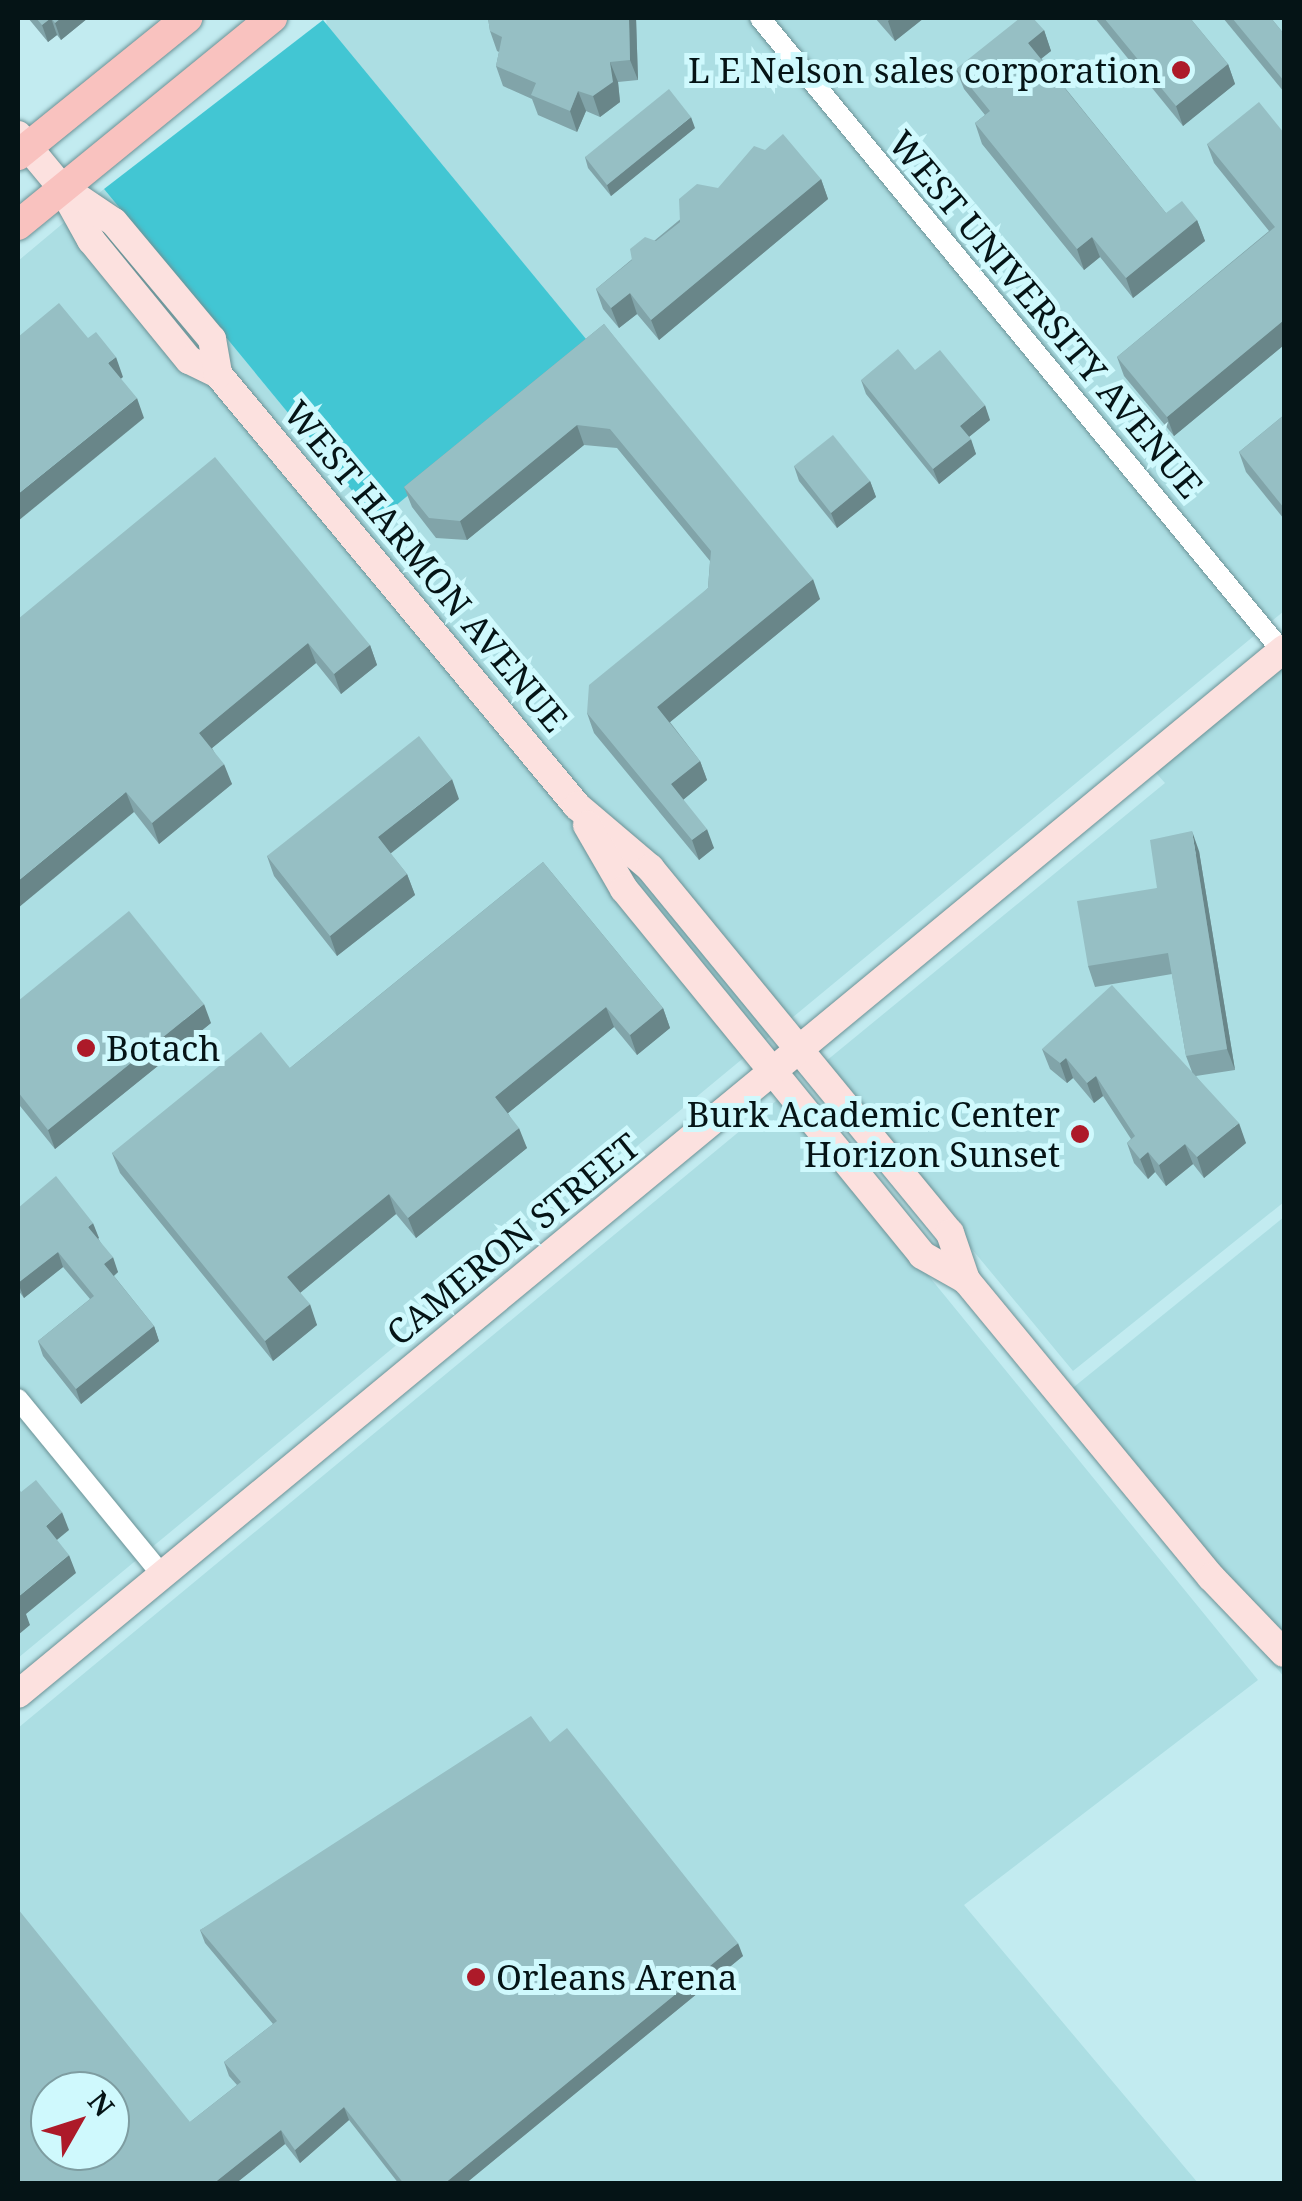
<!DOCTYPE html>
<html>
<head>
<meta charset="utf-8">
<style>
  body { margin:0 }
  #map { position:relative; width:1302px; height:2201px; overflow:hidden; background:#c2ebf0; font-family:"Noto Serif",serif }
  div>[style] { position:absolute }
  .built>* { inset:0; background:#acdee3 }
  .green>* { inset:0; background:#42c6d3 }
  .roads { filter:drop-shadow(0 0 2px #6b9296) drop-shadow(0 0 2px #6b9296) }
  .street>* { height:20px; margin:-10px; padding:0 10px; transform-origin:10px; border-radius:10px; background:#fff }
  .secondary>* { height:28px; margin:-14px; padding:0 14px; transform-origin:14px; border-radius:14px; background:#fce1df }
  .primary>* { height:30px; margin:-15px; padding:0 15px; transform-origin:15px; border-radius:15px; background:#f9c2bf }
  .wall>* { inset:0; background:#81a4a9 }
  .shaded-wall>* { inset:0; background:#698689 }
  .building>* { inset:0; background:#96bfc4 }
  .dots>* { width:28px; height:28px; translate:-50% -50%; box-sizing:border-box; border:5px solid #cff9fd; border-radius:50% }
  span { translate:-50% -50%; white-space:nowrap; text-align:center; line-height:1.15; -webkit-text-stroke:10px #cff9fd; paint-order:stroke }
  .poi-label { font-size:35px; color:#051416 }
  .right { translate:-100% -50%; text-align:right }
  .left { translate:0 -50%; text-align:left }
  .street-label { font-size:35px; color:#051416 }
  .frame { position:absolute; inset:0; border:20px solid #051416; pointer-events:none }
  .north { position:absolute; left:30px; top:2071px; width:100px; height:100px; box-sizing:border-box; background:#cff9fd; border:2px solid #7e9da1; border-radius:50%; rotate:51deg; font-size:28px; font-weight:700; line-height:40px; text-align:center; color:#051416 }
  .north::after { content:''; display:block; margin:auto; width:35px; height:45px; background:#ad1a29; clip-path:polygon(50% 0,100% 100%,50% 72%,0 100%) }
</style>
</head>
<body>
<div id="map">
  <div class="built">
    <div style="clip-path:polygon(326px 18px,1284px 18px,1284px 611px,18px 1658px,18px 261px,104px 189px,377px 521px)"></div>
    <div style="clip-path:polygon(1284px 649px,1284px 1202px,1073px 1371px,820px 1066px,1165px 783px,1147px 763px)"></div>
    <div style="clip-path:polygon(evenodd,782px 1096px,1258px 1680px,964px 1905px,1198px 2183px,18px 2184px,18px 1728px,782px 1096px,50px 2091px,110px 2091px,110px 2151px,50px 2151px,50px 2091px)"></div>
    <div style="clip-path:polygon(1284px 1217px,1284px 1677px,1059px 1399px)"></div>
  </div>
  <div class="green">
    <div style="clip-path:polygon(323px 20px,591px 345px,377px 521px,104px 189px)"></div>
  </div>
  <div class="roads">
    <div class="street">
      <div style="left:760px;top:18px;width:820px;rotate:50.49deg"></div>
      <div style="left:18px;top:1399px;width:227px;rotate:50.7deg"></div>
    </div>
    <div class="secondary">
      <div style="left:18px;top:135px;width:69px;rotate:50.3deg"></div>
      <div style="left:62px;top:188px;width:60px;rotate:60.9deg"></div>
      <div style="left:91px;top:240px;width:155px;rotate:50.8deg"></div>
      <div style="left:189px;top:360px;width:32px;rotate:26deg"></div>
      <div style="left:218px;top:374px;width:562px;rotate:50.27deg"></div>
      <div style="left:577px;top:806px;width:96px;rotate:40.3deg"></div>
      <div style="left:650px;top:868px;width:472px;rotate:50.6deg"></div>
      <div style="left:950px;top:1233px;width:50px;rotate:71.2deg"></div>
      <div style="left:966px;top:1280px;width:385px;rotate:50.5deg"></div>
      <div style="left:1211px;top:1577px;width:105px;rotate:46.2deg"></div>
      <div style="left:68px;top:191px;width:55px;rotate:34deg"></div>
      <div style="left:114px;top:222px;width:153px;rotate:50.1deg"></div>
      <div style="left:212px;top:339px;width:36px;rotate:80deg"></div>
      <div style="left:587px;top:825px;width:74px;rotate:60deg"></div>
      <div style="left:624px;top:889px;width:472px;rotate:50.8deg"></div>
      <div style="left:922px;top:1255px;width:51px;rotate:29.6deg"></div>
      <div style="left:18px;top:1694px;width:1642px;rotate:-39.54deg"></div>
    </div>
    <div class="primary">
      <div style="left:18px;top:155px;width:218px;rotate:-39deg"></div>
      <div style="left:18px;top:225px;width:328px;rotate:-39.2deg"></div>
    </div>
  </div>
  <div class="wall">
    <div style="clip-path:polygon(28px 18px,88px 18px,61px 40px,57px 35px,48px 42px)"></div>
    <div style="clip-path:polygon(488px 18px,636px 18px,638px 80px,618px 82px,620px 102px,600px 117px,586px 111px,577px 132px,538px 115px,532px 99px,503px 86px,496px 66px,499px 52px,497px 51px,490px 31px)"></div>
    <div style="clip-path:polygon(875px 18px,924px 18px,895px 41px)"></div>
    <div style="clip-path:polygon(1095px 18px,1190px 18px,1228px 64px,1235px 84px,1183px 126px)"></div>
    <div style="clip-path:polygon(1223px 18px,1271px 18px,1284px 34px,1284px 92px)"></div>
    <div style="clip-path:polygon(1044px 30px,1051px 51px,1041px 58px,1166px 213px,1197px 220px,1205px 241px,1133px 298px,1100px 257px,1084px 270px,982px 144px,975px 123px,985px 115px,964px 89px,956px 69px)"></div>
    <div style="clip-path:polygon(695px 128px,611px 196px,588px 168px,585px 157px)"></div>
    <div style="clip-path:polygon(1284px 133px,1284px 345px,1174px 436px,1124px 376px,1117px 357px,1269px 231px,1214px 163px,1207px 144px)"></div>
    <div style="clip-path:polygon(821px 179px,828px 199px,659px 340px,637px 314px,619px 328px,603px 309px,596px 289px,718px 188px)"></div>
    <div style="clip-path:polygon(604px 324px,820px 599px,670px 722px,700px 761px,707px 780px,683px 800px,714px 848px,699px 860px,594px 733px,587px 713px,708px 588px,710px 561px,617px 448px,584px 445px,467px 540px,436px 538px,412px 507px,404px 487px)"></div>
    <div style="clip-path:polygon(861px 380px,990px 420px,969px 437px,976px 454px,939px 484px,866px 394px)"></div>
    <div style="clip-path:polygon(1284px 415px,1284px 519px,1246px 472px,1239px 452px)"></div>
    <div style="clip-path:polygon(794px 466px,870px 481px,876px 497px,837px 528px,799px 481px)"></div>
    <div style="clip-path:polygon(18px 619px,370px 645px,377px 665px,341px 694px,316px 663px,212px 748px,232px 784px,159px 844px,134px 812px)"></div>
    <div style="clip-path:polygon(459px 799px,390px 853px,407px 874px,415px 895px,337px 956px,274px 876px,267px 856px)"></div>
    <div style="clip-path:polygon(1199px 851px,1235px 1070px,1196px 1076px,1246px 1143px,1204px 1178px,1193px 1164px,1166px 1186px,1155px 1172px,1148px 1179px,1134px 1163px,1127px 1143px,1131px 1139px,1103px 1096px,1094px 1103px,1073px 1078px,1067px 1083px,1050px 1069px,1042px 1049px,1192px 1072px,1186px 1056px,1172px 974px,1095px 987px,1088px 966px,1157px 888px)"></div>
    <div style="clip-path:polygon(543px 862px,663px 1008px,670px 1028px,637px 1055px,614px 1027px,508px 1113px,527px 1148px,416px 1238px,396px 1214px,300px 1293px,317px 1325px,273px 1361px,120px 1173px,112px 1153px,290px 1068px)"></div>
    <div style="clip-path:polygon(18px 1001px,211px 1023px,55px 1149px,20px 1106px,18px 1107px)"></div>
    <div style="clip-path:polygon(18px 1208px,99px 1238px,98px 1238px,118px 1272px,114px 1276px,154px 1326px,159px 1341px,81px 1404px,43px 1356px,38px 1341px,90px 1299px,63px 1267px,24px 1298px,18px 1290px)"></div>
    <div style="clip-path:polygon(550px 1742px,743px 1956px,465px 2184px,399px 2184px,349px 2120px,300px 2163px,285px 2144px,235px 2184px,18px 2184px,190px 2122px,237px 2085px,229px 2076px,224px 2062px,273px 2024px,205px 1943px,200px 1930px)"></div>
  </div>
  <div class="shaded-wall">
    <div style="clip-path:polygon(51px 18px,57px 35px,48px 42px,42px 25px)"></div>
    <div style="clip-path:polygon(61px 18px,88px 18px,61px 40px,55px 23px)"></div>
    <div style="clip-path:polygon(629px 18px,636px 18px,638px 80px,630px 60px)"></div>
    <div style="clip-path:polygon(892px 18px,924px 18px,895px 41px,888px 21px)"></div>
    <div style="clip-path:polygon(1044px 30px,1051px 51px,1036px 63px,1028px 43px)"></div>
    <div style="clip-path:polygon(610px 62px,618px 82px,620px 102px,600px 117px,593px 96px)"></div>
    <div style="clip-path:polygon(1228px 64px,1235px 84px,1183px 126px,1176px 106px)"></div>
    <div style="clip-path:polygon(578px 91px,586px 111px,577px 132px,570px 111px)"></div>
    <div style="clip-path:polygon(691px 117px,695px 128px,611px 196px,607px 185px)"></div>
    <div style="clip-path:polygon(821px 179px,828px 199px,659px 340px,651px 320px)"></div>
    <div style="clip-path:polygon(1197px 220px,1205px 241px,1133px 298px,1126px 278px)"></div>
    <div style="clip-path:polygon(1092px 237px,1100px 257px,1084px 270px,1077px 249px)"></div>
    <div style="clip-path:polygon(630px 293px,637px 314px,619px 328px,611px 308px)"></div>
    <div style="clip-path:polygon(1284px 320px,1284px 345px,1174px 436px,1167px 417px)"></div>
    <div style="clip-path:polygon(116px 357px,123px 377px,116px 383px,108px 363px)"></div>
    <div style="clip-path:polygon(137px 398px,144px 418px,18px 521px,18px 494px)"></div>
    <div style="clip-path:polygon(985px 405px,990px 420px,965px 440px,960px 426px)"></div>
    <div style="clip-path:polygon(577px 425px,584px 445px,467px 540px,460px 521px)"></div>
    <div style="clip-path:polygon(971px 439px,976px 454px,939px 484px,933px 469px)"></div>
    <div style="clip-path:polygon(870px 481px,876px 497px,837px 528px,831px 513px)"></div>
    <div style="clip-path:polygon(813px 579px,820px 599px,664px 727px,657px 707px)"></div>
    <div style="clip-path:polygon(308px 643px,316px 663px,206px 753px,199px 733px)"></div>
    <div style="clip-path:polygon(370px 645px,377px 665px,341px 694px,334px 674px)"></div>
    <div style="clip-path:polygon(700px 761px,707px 780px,678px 804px,671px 784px)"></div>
    <div style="clip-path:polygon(224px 764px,232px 784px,159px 844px,152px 823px)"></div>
    <div style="clip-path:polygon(452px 779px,459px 799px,385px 858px,378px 837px)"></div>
    <div style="clip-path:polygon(126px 792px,134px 812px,18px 908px,18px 881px)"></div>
    <div style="clip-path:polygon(707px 829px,714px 848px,699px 860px,692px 840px)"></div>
    <div style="clip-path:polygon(1192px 831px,1199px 851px,1235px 1070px,1227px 1049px)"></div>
    <div style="clip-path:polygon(407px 874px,415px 895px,337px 956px,330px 936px)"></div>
    <div style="clip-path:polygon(204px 1004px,211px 1023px,55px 1149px,48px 1130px)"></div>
    <div style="clip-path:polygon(606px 1007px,614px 1027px,502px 1118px,495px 1097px)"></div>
    <div style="clip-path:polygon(663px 1008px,670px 1028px,637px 1055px,630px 1035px)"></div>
    <div style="clip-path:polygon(1066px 1058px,1073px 1078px,1067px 1083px,1060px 1063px)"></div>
    <div style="clip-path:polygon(1096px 1076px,1103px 1096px,1094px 1103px,1087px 1083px)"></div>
    <div style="clip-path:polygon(1239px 1123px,1246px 1143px,1204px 1178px,1197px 1157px)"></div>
    <div style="clip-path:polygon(519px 1128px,527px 1148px,416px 1238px,408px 1218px)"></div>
    <div style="clip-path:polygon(1185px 1144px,1193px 1164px,1166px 1186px,1159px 1165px)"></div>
    <div style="clip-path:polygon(1148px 1152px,1155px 1172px,1148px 1179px,1140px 1159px)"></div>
    <div style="clip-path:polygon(389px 1194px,396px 1214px,295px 1297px,287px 1277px)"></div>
    <div style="clip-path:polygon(93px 1223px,99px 1238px,94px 1242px,88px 1227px)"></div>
    <div style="clip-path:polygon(58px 1252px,63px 1267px,24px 1298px,18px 1283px)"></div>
    <div style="clip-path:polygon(113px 1257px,118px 1272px,110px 1279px,104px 1264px)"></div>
    <div style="clip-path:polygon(310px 1304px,317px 1325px,273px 1361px,265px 1341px)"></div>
    <div style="clip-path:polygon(154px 1326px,159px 1341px,81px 1404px,76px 1389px)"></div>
    <div style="clip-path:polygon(62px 1512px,69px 1530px,52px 1544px,46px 1526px)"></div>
    <div style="clip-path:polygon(69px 1555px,76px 1573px,26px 1614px,30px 1625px,18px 1635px,18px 1597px)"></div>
    <div style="clip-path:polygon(738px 1943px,743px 1956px,465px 2184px,444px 2184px)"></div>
    <div style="clip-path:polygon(344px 2107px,349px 2120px,300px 2163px,295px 2150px)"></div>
    <div style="clip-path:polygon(281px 2130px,285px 2144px,235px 2184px,213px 2184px)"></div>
  </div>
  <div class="building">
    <div style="clip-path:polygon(36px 18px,61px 18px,55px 23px,51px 18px,42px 25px)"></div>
    <div style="clip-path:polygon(488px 18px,629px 18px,630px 60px,610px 62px,613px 82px,593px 96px,578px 91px,570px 111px,531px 95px,536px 83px,496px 66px,502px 37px,490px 31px)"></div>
    <div style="clip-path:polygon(1020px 18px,1033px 18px,1044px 30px,1028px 43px,1166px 213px,1182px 201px,1197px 220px,1126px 278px,1092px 237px,1077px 249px,975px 123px,990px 111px,956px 69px)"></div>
    <div style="clip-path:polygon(1104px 18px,1190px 18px,1228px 64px,1176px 106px)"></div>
    <div style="clip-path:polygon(1232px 18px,1271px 18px,1284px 34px,1284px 81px)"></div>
    <div style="clip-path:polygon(669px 89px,691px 117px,607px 185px,585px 157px)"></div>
    <div style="clip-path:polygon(1259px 102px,1284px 133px,1284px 320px,1167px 417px,1117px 357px,1275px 227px,1207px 144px)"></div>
    <div style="clip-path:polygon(783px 134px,821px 179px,651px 320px,630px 293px,611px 308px,596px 289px,632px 260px,630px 249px,645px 237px,656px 241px,680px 222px,679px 199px,697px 184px,718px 188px,754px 146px,765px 150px)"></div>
    <div style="clip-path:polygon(59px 303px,88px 338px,96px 332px,116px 357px,108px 363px,137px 398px,18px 494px,18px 337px)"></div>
    <div style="clip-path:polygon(604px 324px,813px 579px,657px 707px,700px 761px,671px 784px,707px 829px,692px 840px,587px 713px,589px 685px,708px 588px,711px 551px,610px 429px,577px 425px,460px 521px,429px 518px,404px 487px)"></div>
    <div style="clip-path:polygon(898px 349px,915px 370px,940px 350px,985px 405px,960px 426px,971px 439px,933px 469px,861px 380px)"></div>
    <div style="clip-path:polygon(1284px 415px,1284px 508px,1239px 452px)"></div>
    <div style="clip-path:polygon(833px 435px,870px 481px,831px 513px,794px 466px)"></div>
    <div style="clip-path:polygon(215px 457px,370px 645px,334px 674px,308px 643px,199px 733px,224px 764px,152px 823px,126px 792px,18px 881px,18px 619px)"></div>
    <div style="clip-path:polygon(419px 736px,452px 779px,378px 837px,407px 874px,330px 936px,267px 856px)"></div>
    <div style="clip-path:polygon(1192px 831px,1227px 1049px,1186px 1056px,1168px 953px,1088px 966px,1077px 901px,1157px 888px,1150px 840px)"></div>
    <div style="clip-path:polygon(543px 862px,663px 1008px,630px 1035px,606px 1007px,495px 1097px,519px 1128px,408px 1218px,389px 1194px,287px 1277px,310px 1304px,265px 1341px,112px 1153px,261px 1032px,290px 1068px)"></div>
    <div style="clip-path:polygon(129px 911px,204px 1004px,48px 1130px,18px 1092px,18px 1001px)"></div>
    <div style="clip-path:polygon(1112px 985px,1239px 1123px,1197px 1157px,1185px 1144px,1159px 1165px,1148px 1152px,1140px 1159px,1127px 1143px,1135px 1136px,1096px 1076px,1087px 1083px,1066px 1058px,1060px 1063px,1042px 1049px)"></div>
    <div style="clip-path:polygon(56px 1176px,93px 1223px,88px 1227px,113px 1257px,104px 1264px,154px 1326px,76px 1389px,38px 1341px,94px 1296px,58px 1252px,18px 1283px,18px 1208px)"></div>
    <div style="clip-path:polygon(36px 1480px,62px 1512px,46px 1526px,69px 1555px,18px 1597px,18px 1487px,21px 1492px)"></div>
    <div style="clip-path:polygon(evenodd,531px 1716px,550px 1742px,567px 1728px,738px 1943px,444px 2184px,404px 2184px,344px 2107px,295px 2150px,281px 2130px,213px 2184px,18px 2184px,18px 1909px,190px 2122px,241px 2082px,224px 2062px,277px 2021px,200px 1930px,531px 1716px,50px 2091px,110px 2091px,110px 2151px,50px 2151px,50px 2091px)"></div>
  </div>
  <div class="dots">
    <div style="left:1181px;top:70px;background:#ad1a29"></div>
    <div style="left:86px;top:1048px;background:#ad1a29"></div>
    <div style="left:1080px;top:1134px;background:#ad1a29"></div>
    <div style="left:476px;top:1977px;background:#ad1a29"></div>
  </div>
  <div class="poi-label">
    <span class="right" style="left:1161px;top:70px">L E Nelson sales corporation</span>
    <span class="left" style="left:106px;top:1048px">Botach</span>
    <span class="right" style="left:1060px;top:1134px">Burk Academic Center<br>Horizon Sunset</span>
    <span class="left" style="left:496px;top:1977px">Orleans Arena</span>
  </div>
  <div class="street-label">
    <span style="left:1046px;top:314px;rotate:50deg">WEST UNIVERSITY AVENUE</span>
    <span style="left:426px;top:566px;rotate:50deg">WEST HARMON AVENUE</span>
    <span style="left:513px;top:1239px;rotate:-39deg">CAMERON STREET</span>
  </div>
  <div class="frame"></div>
  <div class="north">N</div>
</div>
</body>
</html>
